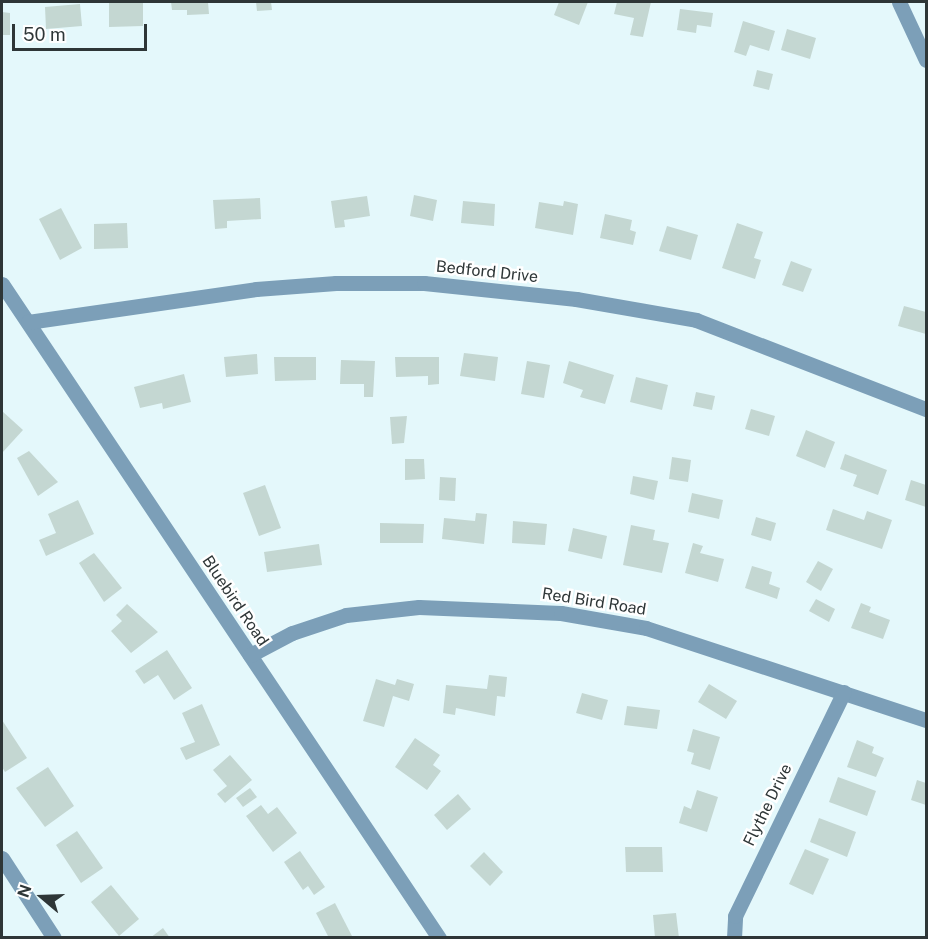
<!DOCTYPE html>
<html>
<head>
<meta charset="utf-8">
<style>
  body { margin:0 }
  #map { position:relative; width:928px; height:939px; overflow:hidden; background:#e4f8fb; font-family:"Public Sans",sans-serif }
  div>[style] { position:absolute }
  .building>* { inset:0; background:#c4d7d2 }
  .minor>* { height:15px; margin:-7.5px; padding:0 7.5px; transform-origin:7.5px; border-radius:7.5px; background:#7c9fb8 }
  span { translate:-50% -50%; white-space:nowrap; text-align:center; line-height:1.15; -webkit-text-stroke:5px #fff; paint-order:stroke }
  .street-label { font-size:16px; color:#2e3637 }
  .frame { position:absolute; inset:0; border:3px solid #2e3637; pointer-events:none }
  .north { position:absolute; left:12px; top:867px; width:60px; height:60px; -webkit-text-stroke:4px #fff; paint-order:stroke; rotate:289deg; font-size:16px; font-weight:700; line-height:24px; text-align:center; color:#2e3637 }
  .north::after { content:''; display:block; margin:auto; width:21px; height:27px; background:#2e3637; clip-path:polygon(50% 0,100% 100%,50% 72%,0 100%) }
  .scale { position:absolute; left:12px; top:24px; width:135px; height:27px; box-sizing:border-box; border:3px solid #2e3637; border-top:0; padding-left:8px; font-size:18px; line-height:21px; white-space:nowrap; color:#2e3637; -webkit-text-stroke:4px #fff; paint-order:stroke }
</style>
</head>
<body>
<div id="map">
  <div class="building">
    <div style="clip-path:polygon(109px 2px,143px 2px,143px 26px,109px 27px)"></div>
    <div style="clip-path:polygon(171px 2px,208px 2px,209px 14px,187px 15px,187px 10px,172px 10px)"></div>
    <div style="clip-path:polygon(256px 2px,271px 2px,272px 10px,257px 11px)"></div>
    <div style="clip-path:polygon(559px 2px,588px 2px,579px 25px,554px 15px)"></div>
    <div style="clip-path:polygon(617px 2px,651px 2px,643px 37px,630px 35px,634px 18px,614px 14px)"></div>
    <div style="clip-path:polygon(80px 4px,82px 26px,46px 29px,45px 7px)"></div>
    <div style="clip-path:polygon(680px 9px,713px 13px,711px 27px,697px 25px,696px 33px,677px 30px)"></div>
    <div style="clip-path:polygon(2px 12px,10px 13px,10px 35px,2px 35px)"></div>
    <div style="clip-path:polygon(743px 21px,775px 31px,769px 51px,750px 45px,746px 56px,734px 52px)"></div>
    <div style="clip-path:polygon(787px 29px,816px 38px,810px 59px,781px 50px)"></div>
    <div style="clip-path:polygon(757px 70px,773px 74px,769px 90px,753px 86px)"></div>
    <div style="clip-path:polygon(414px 195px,437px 200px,433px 221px,410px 216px)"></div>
    <div style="clip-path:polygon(367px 196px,370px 216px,344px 220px,345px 227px,335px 228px,331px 201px)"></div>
    <div style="clip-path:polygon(260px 198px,261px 219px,227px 221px,227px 228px,215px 229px,213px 200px)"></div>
    <div style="clip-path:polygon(463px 201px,495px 204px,494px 226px,461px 223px)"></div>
    <div style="clip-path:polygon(564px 201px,578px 204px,573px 235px,535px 228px,539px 202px,563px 206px)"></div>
    <div style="clip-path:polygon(61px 208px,82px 248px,60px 260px,39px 219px)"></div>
    <div style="clip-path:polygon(605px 214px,632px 220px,630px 230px,636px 232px,633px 245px,600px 238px)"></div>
    <div style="clip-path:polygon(127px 223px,128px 248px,94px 249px,94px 224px)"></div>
    <div style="clip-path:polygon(737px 223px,763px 232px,754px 258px,761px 260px,755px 279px,722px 268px)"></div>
    <div style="clip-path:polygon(667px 226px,698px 235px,691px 260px,659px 251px)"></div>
    <div style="clip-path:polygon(791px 261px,812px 269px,803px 292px,782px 285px)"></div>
    <div style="clip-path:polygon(904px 306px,926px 312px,926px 334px,898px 326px)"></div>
    <div style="clip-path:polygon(464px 353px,498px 357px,495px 381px,460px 376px)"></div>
    <div style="clip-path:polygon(257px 354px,258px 374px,226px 377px,224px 357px)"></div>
    <div style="clip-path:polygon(274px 357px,316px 357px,316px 380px,275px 381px)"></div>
    <div style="clip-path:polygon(395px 357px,439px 357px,439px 384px,428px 385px,428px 376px,396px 377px)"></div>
    <div style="clip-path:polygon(341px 360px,375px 361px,373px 397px,364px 397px,364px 384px,340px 384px)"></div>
    <div style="clip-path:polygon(527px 361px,550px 365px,544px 398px,521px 394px)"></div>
    <div style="clip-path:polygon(569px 361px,614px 375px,605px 404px,580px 397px,583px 390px,563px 383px)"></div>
    <div style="clip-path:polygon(184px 374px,191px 402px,163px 409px,162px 403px,140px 408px,134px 387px)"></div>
    <div style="clip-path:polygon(636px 377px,668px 385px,662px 410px,630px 402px)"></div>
    <div style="clip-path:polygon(696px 392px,715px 396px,712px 410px,693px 406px)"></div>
    <div style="clip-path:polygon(751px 409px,775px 416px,769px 436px,745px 429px)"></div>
    <div style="clip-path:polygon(2px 411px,23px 430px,2px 453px)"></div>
    <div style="clip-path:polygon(407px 416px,404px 443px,392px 444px,390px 417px)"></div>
    <div style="clip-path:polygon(806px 430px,835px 442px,825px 468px,796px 456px)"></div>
    <div style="clip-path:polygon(29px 451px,58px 482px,38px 496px,17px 458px)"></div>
    <div style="clip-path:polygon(845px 454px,887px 470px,878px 495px,853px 486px,857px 475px,840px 469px)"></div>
    <div style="clip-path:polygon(672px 457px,691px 460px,688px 482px,669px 479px)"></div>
    <div style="clip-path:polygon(405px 459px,424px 459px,425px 479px,405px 480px)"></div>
    <div style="clip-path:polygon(633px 476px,658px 481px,654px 500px,630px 494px)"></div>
    <div style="clip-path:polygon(440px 477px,456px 478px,455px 501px,439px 500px)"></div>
    <div style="clip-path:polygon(911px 480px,926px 485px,926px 507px,905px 500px)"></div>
    <div style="clip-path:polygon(265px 485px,281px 528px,259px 536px,243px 493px)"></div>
    <div style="clip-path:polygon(692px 493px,723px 500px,719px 519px,688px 512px)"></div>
    <div style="clip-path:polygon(78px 500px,94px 534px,46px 556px,39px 540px,56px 533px,48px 514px)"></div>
    <div style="clip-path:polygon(833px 509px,864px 520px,867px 511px,892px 520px,882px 549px,826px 530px)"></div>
    <div style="clip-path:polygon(476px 513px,487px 514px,484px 544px,442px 539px,444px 518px,475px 521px)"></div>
    <div style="clip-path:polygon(756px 517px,776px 523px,771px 541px,751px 535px)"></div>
    <div style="clip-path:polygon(513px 521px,547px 524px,545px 545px,512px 543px)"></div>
    <div style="clip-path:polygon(380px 523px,424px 524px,423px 543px,380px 543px)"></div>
    <div style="clip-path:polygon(631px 525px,655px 530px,653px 540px,669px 543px,662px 573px,623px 565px)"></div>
    <div style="clip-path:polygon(573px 528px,607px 536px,602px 559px,568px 551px)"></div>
    <div style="clip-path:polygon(693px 543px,703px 546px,700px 553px,724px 559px,718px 582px,685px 573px)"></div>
    <div style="clip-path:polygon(319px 544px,322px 565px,267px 572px,264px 552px)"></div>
    <div style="clip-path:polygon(94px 553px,122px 588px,104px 602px,79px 563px)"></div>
    <div style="clip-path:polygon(818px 561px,833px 569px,821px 591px,806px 582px)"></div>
    <div style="clip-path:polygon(752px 566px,772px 572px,769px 584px,780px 588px,777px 599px,745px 588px)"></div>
    <div style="clip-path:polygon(816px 599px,835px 609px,829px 622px,809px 611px)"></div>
    <div style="clip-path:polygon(861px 603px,871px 607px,869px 612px,890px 620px,883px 639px,851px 628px)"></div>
    <div style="clip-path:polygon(127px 604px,158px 632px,131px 653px,111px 631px,122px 621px,116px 615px)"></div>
    <div style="clip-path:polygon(167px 650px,192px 688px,174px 700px,158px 675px,144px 684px,135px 671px)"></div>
    <div style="clip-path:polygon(489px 675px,507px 677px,505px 697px,497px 696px,495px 716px,456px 708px,455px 715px,443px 713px,446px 685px,487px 689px)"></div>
    <div style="clip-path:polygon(376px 679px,395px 685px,397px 679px,414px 684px,409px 701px,393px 696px,384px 727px,363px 721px)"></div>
    <div style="clip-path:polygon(709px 684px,737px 701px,726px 719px,698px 702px)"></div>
    <div style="clip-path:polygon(582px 693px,608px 700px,602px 720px,576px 713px)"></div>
    <div style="clip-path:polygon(202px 704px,220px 745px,186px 760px,180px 748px,195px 742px,182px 713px)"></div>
    <div style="clip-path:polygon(627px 706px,660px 710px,657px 729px,624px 725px)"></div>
    <div style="clip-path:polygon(2px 720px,27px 758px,5px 772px,2px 767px)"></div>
    <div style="clip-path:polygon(693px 729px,720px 737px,710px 770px,691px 764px,694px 753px,687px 751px)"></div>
    <div style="clip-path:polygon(415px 738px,440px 755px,433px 765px,441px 771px,427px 790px,395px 767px)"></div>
    <div style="clip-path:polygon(857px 740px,874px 747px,872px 753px,884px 758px,876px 777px,847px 767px)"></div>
    <div style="clip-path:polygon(230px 755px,252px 780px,225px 803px,217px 794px,227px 786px,213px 770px)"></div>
    <div style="clip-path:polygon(48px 767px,74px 806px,45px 827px,16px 788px)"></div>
    <div style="clip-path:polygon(838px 777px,876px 791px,867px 816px,829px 802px)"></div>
    <div style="clip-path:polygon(917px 780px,926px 783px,926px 805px,911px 800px)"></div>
    <div style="clip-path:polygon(250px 788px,257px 797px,243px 807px,236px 798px)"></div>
    <div style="clip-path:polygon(697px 790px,718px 797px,707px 832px,679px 823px,684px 806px,691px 809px)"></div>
    <div style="clip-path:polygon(458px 794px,471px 809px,447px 830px,434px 815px)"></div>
    <div style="clip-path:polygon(261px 805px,268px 814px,277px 807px,297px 833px,273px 852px,246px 816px)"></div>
    <div style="clip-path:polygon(819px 818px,856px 832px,847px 857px,810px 842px)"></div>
    <div style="clip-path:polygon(77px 831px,103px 868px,81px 883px,56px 845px)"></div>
    <div style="clip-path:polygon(625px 847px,662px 847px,663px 872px,626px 872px)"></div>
    <div style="clip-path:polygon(805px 849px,829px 859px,813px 895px,789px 884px)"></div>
    <div style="clip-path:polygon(300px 851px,325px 887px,314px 895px,308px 886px,303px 890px,284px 862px)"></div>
    <div style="clip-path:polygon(484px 852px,503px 872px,490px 886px,470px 866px)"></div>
    <div style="clip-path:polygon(111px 885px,139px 919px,119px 936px,91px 902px)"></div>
    <div style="clip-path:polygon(335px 903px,353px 938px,329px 938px,316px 913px)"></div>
    <div style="clip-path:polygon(676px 913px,679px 938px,655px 938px,653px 915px)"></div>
    <div style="clip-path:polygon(163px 928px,170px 938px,150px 938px)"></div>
  </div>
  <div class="minor">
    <div style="left:899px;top:2px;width:64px;rotate:65deg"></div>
    <div style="left:2px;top:284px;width:787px;rotate:56.25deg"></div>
    <div style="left:28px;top:322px;width:230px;rotate:-8.2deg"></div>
    <div style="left:256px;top:289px;width:80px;rotate:-4.3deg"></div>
    <div style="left:336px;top:283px;width:88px"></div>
    <div style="left:424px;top:283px;width:153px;rotate:6deg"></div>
    <div style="left:576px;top:299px;width:122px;rotate:9.9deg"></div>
    <div style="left:696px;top:320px;width:247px;rotate:21.2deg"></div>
    <div style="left:250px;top:655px;width:47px;rotate:-27.6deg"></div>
    <div style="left:292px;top:633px;width:57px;rotate:-18.4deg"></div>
    <div style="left:346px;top:615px;width:73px;rotate:-6.3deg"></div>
    <div style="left:419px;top:607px;width:142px;rotate:2.4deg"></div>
    <div style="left:561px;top:613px;width:86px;rotate:10deg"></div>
    <div style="left:646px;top:628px;width:295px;rotate:18.2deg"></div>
    <div style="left:2px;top:858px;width:95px;rotate:57deg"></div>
    <div style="left:734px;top:938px;width:22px;rotate:-87deg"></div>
    <div style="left:735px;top:916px;width:249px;rotate:-64.1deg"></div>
  </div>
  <div class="street-label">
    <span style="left:487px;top:272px;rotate:6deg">Bedford Drive</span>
    <span style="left:235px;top:601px;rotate:56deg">Bluebird Road</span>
    <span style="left:594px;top:602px;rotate:9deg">Red Bird Road</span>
    <span style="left:768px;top:805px;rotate:-64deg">Flythe Drive</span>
  </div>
  <div class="frame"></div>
  <div class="north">N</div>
  <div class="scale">50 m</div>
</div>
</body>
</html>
